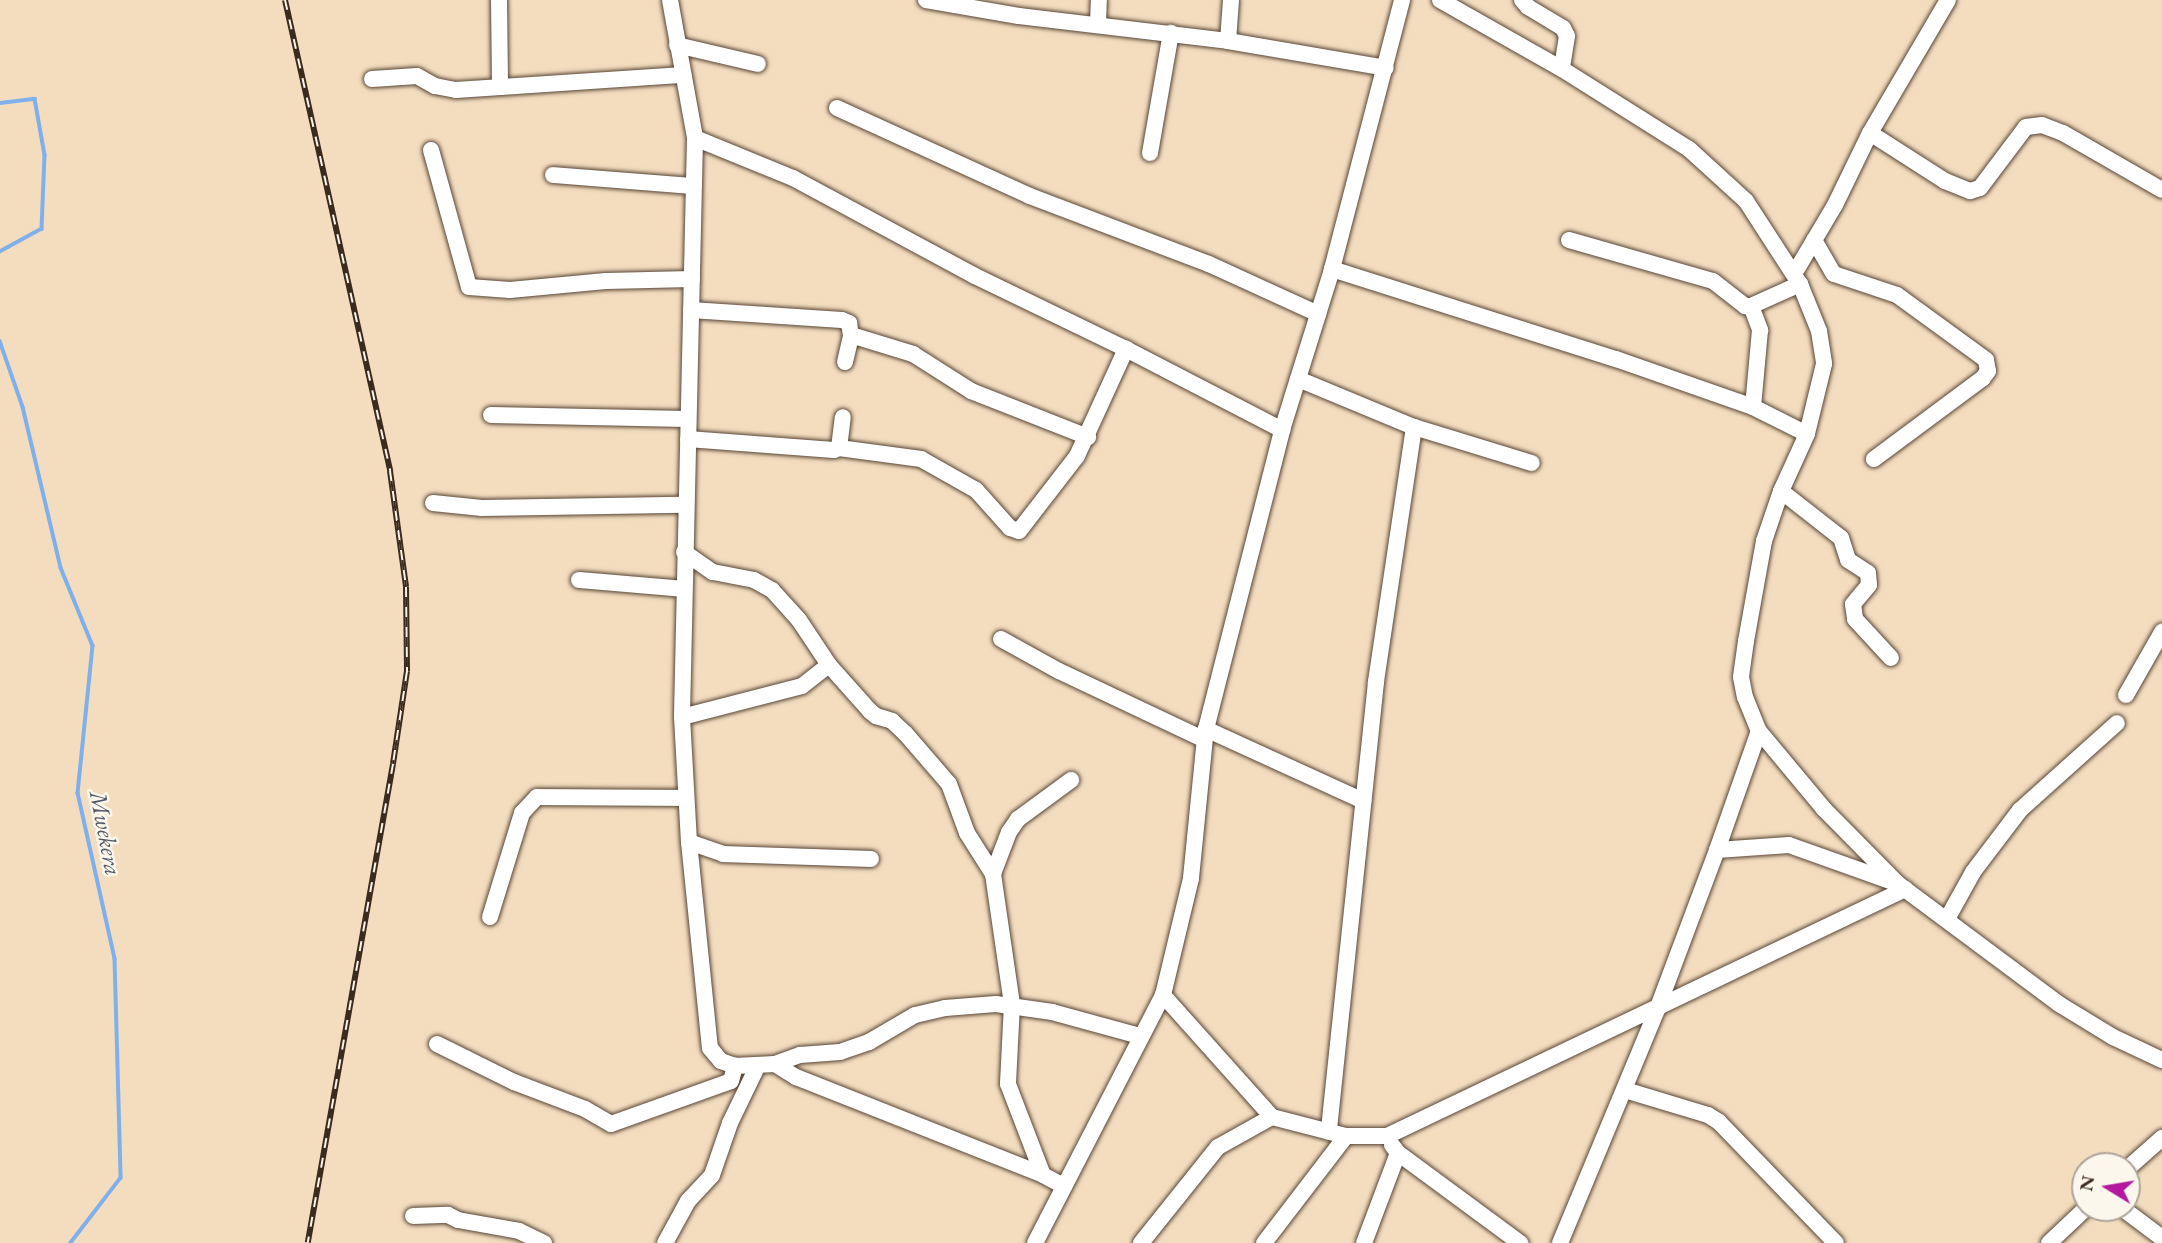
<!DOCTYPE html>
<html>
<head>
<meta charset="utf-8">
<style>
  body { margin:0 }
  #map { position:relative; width:2162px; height:1243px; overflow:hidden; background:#f4ddbf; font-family:"EB Garamond",serif }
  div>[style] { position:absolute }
  .stream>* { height:3.5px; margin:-1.75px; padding:0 1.75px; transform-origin:1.75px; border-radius:1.75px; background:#80b0eb }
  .roads { filter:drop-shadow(0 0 2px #574536) drop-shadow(0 0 2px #574536) }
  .minor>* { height:16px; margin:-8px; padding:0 8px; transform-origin:8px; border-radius:8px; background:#fff }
  .rail>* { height:6px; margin-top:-3px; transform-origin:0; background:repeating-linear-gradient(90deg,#fbf7ec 0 10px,#3b2a1e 0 20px); box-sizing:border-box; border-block:2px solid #3b2a1e }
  span { translate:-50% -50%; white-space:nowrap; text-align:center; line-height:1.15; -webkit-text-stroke:5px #fbf7ec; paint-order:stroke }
  .water-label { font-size:24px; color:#535966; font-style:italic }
  .north { position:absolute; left:2071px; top:1152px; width:70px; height:70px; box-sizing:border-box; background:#fbf7ec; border:2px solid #aea59a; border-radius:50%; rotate:281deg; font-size:19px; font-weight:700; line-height:28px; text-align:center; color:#3b2a1e }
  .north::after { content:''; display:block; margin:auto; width:24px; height:32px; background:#b5179e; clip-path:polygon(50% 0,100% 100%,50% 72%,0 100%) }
</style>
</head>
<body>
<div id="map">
  <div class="stream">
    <div style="left:0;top:103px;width:35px;rotate:-7deg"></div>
    <div style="left:35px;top:99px;width:57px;rotate:79.9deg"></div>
    <div style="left:45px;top:155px;width:74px;rotate:92.3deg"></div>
    <div style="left:42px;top:229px;width:48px;rotate:151.3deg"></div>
    <div style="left:0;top:341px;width:70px;rotate:70.8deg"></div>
    <div style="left:23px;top:407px;width:165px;rotate:76.7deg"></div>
    <div style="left:61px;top:568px;width:84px;rotate:67.7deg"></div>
    <div style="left:93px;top:646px;width:148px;rotate:95.8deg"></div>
    <div style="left:78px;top:793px;width:170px;rotate:77.4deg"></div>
    <div style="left:115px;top:959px;width:219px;rotate:88.4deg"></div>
    <div style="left:121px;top:1178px;width:82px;rotate:127.6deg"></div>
  </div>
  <div class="roads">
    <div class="minor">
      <div style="left:499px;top:0;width:87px;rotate:89.3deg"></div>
      <div style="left:670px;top:0;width:140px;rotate:79.7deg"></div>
      <div style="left:695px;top:138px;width:579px;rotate:91.29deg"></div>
      <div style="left:682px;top:717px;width:125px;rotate:86.8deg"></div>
      <div style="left:689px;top:842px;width:207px;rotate:84.2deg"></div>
      <div style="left:710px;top:1048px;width:17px;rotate:50deg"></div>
      <div style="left:721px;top:1061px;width:15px;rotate:20deg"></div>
      <div style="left:735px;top:1066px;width:40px;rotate:-2.9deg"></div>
      <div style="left:775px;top:1064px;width:27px;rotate:-20deg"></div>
      <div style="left:800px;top:1055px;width:40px;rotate:-4.3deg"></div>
      <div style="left:840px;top:1052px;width:31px;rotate:-19deg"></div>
      <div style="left:869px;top:1042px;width:53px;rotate:-30.4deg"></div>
      <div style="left:915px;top:1015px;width:31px;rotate:-13deg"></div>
      <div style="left:945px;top:1008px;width:51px;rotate:-4.5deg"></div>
      <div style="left:996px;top:1004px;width:57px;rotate:8.1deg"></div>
      <div style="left:1052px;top:1012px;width:91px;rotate:15.3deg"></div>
      <div style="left:926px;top:0;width:94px;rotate:9.8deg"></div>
      <div style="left:1019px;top:16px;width:210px;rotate:6.8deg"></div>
      <div style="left:1228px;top:41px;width:160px;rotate:9.7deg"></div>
      <div style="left:1440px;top:0;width:140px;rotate:29.5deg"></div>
      <div style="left:1562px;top:69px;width:150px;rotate:32.2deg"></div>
      <div style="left:1689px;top:149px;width:77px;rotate:42.4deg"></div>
      <div style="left:1746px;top:201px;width:99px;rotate:57deg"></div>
      <div style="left:1800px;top:284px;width:51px;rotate:68deg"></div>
      <div style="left:1819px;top:331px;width:33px;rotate:81deg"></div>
      <div style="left:1824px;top:364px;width:72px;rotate:103.7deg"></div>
      <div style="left:1807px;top:434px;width:63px;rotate:114.5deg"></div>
      <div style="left:1781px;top:491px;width:53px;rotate:108.8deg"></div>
      <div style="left:1764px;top:541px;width:102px;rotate:100.2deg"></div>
      <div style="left:1746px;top:641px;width:36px;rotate:98deg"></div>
      <div style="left:1741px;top:677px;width:20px;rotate:79deg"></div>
      <div style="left:1745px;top:697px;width:37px;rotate:68deg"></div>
      <div style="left:1759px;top:731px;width:102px;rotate:50.2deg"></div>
      <div style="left:1824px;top:809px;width:105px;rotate:45.4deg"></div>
      <div style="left:1898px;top:884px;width:201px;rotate:36.7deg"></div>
      <div style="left:2059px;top:1004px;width:63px;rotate:31.4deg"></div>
      <div style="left:2113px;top:1037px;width:54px;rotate:25.1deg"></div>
      <div style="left:1522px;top:0;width:9px;rotate:49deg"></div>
      <div style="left:1528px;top:7px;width:41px;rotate:31deg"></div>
      <div style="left:1563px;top:28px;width:9px;rotate:63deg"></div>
      <div style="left:1567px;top:36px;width:33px;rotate:99deg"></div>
      <div style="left:1098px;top:24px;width:24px;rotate:-88deg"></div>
      <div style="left:1228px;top:41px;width:41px;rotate:-85.8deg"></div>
      <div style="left:677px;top:45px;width:83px;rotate:13.2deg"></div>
      <div style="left:372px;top:79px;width:45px;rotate:-3.8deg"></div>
      <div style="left:417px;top:76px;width:21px;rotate:29deg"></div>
      <div style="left:435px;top:86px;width:21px;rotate:11deg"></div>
      <div style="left:456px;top:90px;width:228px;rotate:-3.8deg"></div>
      <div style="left:837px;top:108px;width:212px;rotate:24.5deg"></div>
      <div style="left:1030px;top:196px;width:191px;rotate:20.8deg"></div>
      <div style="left:1209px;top:264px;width:120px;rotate:24.6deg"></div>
      <div style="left:1870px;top:133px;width:89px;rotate:32.6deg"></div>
      <div style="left:1945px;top:181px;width:27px;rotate:22deg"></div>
      <div style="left:1970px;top:191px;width:10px;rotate:-17deg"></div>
      <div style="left:1980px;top:188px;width:76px;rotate:-53deg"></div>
      <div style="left:2026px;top:127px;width:16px;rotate:-7deg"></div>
      <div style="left:2042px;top:125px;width:22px;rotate:21deg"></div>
      <div style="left:2063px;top:133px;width:114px;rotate:29.9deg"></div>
      <div style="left:695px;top:138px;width:106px;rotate:22.2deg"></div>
      <div style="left:793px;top:178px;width:207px;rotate:28.3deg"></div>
      <div style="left:975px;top:276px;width:168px;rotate:25.8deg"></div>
      <div style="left:1126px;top:349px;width:176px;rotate:27.4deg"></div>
      <div style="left:431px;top:150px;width:142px;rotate:74.5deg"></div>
      <div style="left:469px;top:287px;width:41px;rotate:4.2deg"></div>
      <div style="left:510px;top:290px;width:96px;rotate:-5.4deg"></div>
      <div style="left:606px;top:281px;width:86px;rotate:-1.3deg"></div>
      <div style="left:1150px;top:153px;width:122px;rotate:-80.1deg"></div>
      <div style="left:553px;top:175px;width:141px;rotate:4.5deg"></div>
      <div style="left:1569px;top:240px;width:150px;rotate:15.9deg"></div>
      <div style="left:1713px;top:281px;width:41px;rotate:38deg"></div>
      <div style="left:1745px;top:306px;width:6px"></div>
      <div style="left:1751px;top:306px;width:54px;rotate:-24.2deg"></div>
      <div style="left:1814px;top:240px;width:39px;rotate:60deg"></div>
      <div style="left:1834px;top:274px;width:66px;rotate:18.4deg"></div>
      <div style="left:1897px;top:295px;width:110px;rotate:36.1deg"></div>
      <div style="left:1986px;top:360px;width:11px;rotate:80deg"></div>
      <div style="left:1988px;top:371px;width:9px;rotate:126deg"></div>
      <div style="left:1983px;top:378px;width:136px;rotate:143.4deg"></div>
      <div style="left:1332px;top:269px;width:298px;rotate:17.6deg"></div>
      <div style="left:1616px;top:359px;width:145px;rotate:19.3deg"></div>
      <div style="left:1753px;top:407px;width:60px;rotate:26.6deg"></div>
      <div style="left:1794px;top:274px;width:80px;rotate:-59.3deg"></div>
      <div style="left:1835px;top:205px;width:80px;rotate:-64.1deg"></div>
      <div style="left:1870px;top:133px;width:154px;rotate:-59.6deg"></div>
      <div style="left:1751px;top:306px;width:26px;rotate:69deg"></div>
      <div style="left:1760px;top:330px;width:77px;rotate:95.2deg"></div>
      <div style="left:691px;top:310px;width:151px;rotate:3.8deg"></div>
      <div style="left:842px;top:320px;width:8px;rotate:23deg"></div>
      <div style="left:849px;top:323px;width:12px;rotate:81deg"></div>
      <div style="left:851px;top:335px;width:65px;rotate:17deg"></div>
      <div style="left:913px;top:354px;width:69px;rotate:32.5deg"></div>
      <div style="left:971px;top:391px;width:126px;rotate:21.5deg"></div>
      <div style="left:845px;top:362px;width:28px;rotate:-77deg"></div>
      <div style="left:1298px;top:379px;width:126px;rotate:22.5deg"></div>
      <div style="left:1414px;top:427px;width:258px;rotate:98.5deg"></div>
      <div style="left:1376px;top:682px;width:452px;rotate:96deg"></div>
      <div style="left:491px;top:415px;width:196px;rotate:1.2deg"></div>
      <div style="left:1414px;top:427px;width:123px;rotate:17deg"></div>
      <div style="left:688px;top:439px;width:146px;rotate:4.3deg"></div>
      <div style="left:834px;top:450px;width:5px;rotate:-22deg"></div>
      <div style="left:839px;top:448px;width:31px;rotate:-83deg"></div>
      <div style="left:839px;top:448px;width:83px;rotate:7.6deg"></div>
      <div style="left:921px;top:459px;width:63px;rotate:29.4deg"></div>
      <div style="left:976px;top:490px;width:51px;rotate:48.2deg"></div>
      <div style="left:1010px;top:528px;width:9px;rotate:18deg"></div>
      <div style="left:1019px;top:531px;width:95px;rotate:-52.3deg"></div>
      <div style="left:1077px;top:456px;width:118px;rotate:-65.4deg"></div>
      <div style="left:1781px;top:491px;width:76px;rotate:38.1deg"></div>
      <div style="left:1841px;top:538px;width:23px;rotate:72deg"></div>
      <div style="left:1848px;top:560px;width:24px;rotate:33deg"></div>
      <div style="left:1868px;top:573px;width:12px;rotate:85deg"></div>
      <div style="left:1869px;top:585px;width:25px;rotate:130deg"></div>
      <div style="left:1853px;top:604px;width:15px;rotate:82deg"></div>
      <div style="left:1855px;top:619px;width:53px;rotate:47.3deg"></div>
      <div style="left:433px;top:503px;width:49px;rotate:5.8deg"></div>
      <div style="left:482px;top:508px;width:202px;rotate:-0.9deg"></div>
      <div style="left:684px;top:552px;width:35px;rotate:35deg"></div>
      <div style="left:713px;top:572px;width:42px;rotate:11deg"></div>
      <div style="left:754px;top:580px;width:21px;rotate:29deg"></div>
      <div style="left:772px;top:590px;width:40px;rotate:48deg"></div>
      <div style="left:799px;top:620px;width:54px;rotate:56.3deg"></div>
      <div style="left:829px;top:665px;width:62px;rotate:48.3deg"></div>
      <div style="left:870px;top:711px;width:8px;rotate:40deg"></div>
      <div style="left:876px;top:716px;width:17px;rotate:17deg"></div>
      <div style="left:892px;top:721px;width:18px;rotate:43deg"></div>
      <div style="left:905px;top:733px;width:67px;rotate:49.2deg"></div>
      <div style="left:949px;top:784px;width:52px;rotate:69.8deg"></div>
      <div style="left:967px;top:833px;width:49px;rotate:57.6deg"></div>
      <div style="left:993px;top:874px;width:131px;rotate:81.7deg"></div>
      <div style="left:1012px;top:1004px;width:80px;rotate:92.9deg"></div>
      <div style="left:1008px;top:1084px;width:97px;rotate:69deg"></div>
      <div style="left:579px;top:580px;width:104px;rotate:4.9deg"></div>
      <div style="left:1001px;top:639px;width:66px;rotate:28.9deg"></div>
      <div style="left:1059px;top:671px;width:161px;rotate:25.3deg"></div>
      <div style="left:2126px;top:695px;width:73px;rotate:-60.3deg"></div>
      <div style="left:682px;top:717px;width:124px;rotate:-14.5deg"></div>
      <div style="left:802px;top:686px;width:34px;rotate:-38deg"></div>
      <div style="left:1206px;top:729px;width:173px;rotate:24.6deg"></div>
      <div style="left:689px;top:842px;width:36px;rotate:19deg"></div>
      <div style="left:723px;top:854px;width:148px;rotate:1.9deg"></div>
      <div style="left:1717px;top:850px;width:126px;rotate:-70.6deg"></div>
      <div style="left:993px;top:874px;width:45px;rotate:-69.1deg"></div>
      <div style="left:1009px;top:832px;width:16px;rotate:-55deg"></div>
      <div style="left:1018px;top:819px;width:66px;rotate:-36.3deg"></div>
      <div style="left:490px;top:917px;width:109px;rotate:-72.9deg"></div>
      <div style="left:522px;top:813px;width:22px;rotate:-47deg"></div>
      <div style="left:537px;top:797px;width:149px;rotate:0.4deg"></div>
      <div style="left:1947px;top:919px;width:54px;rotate:-61deg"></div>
      <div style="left:1973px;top:872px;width:78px;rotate:-52.8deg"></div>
      <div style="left:2020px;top:810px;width:130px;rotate:-41.9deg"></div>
      <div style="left:437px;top:1044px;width:86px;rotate:26.3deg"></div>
      <div style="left:514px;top:1082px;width:76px;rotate:20.8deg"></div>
      <div style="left:585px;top:1109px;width:30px;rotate:30deg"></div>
      <div style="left:611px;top:1124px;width:127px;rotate:-19.7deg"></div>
      <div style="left:731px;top:1081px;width:16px;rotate:-75deg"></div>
      <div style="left:775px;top:1064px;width:25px;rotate:32deg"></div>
      <div style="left:796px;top:1077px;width:266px;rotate:21.6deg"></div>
      <div style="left:1043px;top:1175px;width:24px;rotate:28deg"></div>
      <div style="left:1625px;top:1090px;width:87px;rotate:16.8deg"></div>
      <div style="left:1708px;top:1115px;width:13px;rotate:32deg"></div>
      <div style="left:1719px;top:1122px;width:168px;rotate:46deg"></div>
      <div style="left:1272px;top:1117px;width:164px;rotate:-131.8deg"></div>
      <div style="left:1163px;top:995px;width:120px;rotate:-76.5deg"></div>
      <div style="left:1191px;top:878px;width:150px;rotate:-84.3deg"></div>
      <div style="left:1206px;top:729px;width:309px;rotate:-75.7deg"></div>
      <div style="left:1282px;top:430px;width:169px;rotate:-72.7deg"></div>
      <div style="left:1332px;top:269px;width:278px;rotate:-75.4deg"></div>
      <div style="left:1398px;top:1153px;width:152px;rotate:36.4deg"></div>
      <div style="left:2127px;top:1169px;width:47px;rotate:-41.5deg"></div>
      <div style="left:2122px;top:1208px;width:50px;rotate:36.9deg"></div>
      <div style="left:413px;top:1216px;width:35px;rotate:-2deg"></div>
      <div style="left:448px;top:1215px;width:11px;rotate:27deg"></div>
      <div style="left:458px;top:1220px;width:62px;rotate:10.2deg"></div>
      <div style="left:519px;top:1231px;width:28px;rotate:26deg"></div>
      <div style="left:665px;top:1243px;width:48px;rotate:-61.3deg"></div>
      <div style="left:688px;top:1201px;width:35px;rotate:-47deg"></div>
      <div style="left:712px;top:1175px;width:55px;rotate:-70.9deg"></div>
      <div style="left:730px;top:1123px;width:64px;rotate:-64.2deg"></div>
      <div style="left:1035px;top:1243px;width:279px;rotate:-62.7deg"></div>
      <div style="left:1141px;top:1243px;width:123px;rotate:-51.3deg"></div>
      <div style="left:1218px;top:1147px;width:62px;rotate:-29.1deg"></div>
      <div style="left:1272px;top:1117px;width:76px;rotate:14.4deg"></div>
      <div style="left:1346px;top:1136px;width:41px"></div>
      <div style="left:1387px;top:1136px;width:300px;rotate:-25.5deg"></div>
      <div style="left:1658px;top:1007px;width:168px;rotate:-69.4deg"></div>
      <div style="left:1717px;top:850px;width:72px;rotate:-4deg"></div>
      <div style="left:1789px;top:845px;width:110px;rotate:19.6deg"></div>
      <div style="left:1264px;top:1243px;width:135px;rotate:-52.5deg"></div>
      <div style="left:1364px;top:1243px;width:96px;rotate:-69.3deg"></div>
      <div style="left:1398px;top:1153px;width:10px;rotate:-127deg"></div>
      <div style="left:1560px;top:1243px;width:256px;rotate:-67.4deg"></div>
      <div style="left:1658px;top:1007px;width:274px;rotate:-25.5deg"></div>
      <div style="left:2049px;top:1243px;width:51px;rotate:-43.4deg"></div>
    </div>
  </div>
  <div class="rail">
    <div style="left:285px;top:0;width:483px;rotate:77.4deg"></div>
    <div style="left:390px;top:471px;width:117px;rotate:82.1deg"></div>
    <div style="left:406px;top:587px;width:84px;rotate:89.3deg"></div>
    <div style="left:407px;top:671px;width:94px;rotate:98.6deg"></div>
    <div style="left:393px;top:764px;width:486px;rotate:100.1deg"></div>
  </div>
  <div class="water-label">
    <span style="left:106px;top:833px;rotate:79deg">Mwekera</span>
  </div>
  <div class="north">N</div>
</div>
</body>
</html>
